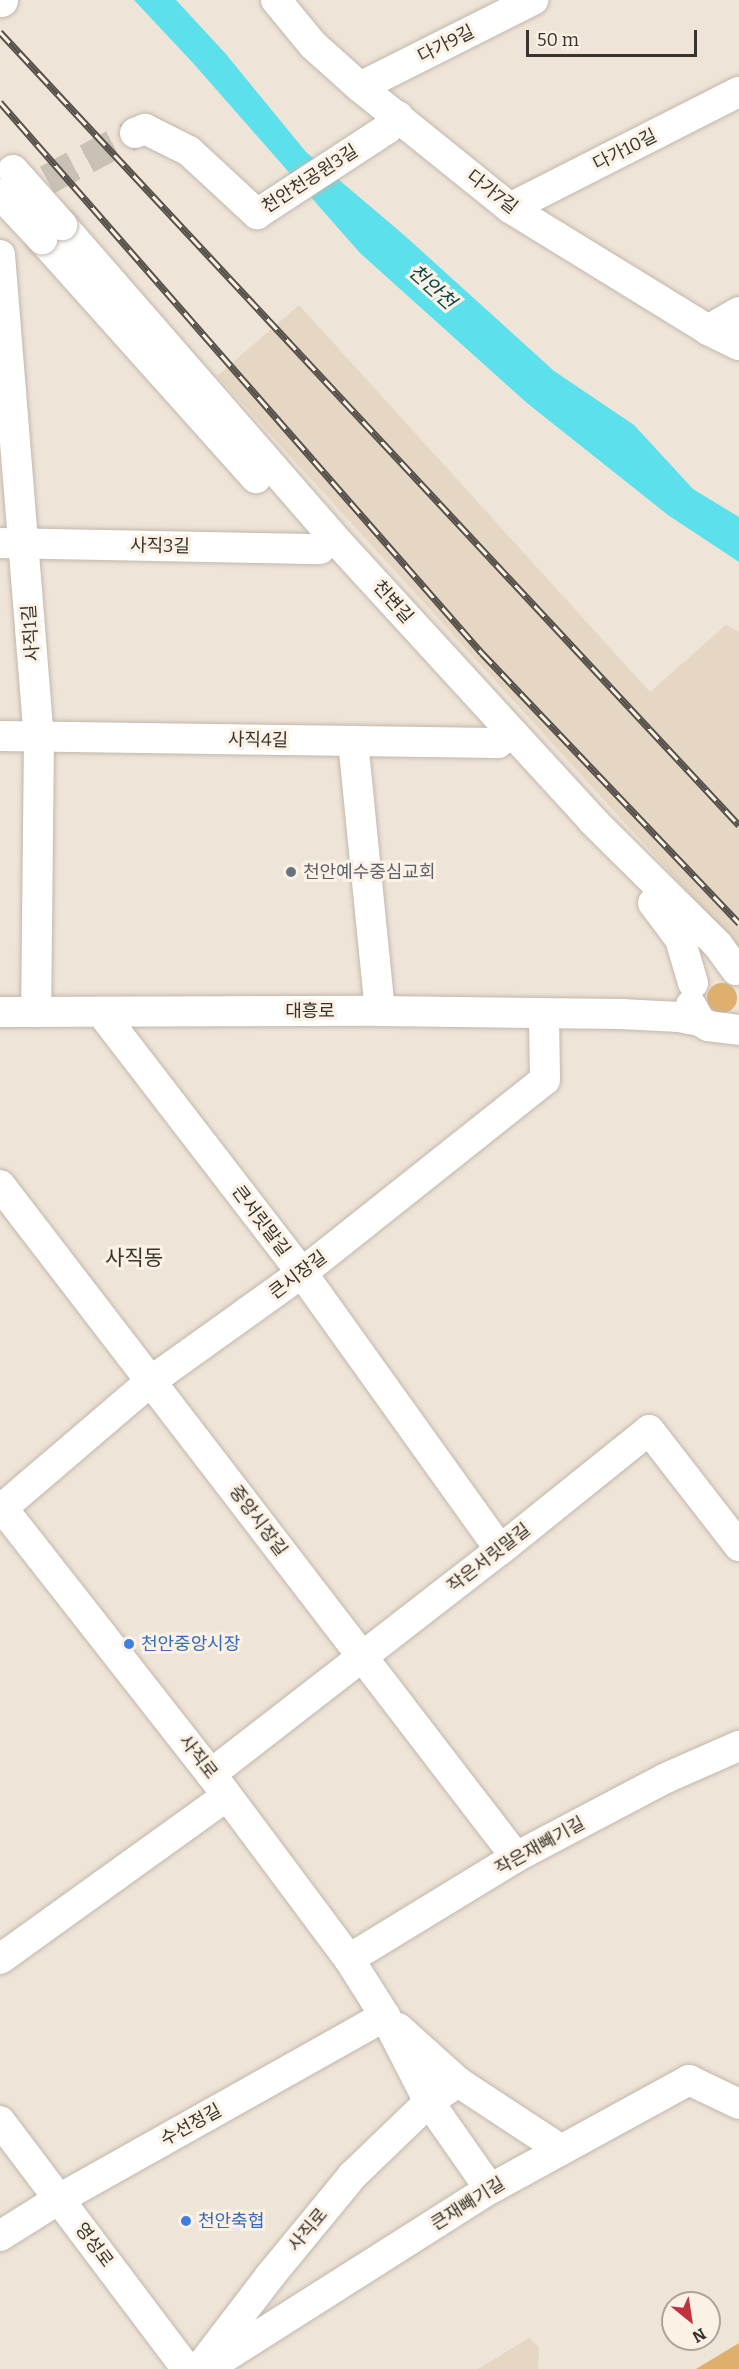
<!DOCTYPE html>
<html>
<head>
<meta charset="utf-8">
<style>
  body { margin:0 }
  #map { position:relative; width:739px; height:2369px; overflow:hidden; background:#eee4d7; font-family:Bitter,"Noto Sans KR",serif }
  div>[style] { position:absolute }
  .built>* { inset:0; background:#e5d7c4 }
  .green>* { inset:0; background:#dfaf6d }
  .round { border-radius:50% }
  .water>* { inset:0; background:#5ce0eb }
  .minor-tunnel>* { height:30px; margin-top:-15px; transform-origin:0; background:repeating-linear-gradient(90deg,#c9c1b5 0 30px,transparent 0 45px) }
  .roads { filter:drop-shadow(0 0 2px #c1b7ab) drop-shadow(0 0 2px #c1b7ab) }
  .minor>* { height:30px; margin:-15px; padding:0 15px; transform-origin:15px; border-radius:15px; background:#fff }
  .major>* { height:33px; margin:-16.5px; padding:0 16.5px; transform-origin:16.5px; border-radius:16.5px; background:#fff }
  .rail>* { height:7px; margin-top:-3.5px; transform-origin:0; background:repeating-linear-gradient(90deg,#fbf1e4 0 14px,#56514a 0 28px); box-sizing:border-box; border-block:2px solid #56514a }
  .bridges { filter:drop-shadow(0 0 2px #c1b7ab) drop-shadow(0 0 2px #c1b7ab) }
  .minor-bridge>* { height:30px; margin:-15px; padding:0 15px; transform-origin:15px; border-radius:15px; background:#fff }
  .dots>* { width:16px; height:16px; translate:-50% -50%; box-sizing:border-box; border:3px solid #fbf1e4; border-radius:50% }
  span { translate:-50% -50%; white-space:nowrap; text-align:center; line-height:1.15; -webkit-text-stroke:6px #fbf1e4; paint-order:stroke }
  .street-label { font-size:18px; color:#37332e }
  .worship-label { font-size:18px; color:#5b616d }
  .left { translate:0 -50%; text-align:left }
  .shop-label { font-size:18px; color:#366cbe }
  .water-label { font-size:20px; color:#06454a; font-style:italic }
  .quarter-label { font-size:21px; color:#37332e }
  .north { position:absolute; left:661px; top:2291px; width:60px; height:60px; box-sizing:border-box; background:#fbf1e4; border:2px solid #ada59b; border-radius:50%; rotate:150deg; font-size:16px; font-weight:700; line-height:24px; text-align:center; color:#37332e }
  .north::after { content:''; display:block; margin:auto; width:21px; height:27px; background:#c2323c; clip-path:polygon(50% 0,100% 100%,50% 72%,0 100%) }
  .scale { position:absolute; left:526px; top:30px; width:171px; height:27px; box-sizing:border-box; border:3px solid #37332e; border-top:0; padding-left:8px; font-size:18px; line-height:21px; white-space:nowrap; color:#37332e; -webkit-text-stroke:4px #fbf1e4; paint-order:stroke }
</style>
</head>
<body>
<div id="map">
  <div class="built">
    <div style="clip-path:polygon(299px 305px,650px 692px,726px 625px,739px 632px,739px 948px,217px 376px)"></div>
    <div style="clip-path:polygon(529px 2338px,539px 2347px,538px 2369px,478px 2369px)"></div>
  </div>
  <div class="green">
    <div class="round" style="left:707px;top:983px;width:30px;height:30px"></div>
    <div style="clip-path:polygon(739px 2343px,739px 2369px,696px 2369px)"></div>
  </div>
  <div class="water">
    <div style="clip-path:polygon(134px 0,176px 0,225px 53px,306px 152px,404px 235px,554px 371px,634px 425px,693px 489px,739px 517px,739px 562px,668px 515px,527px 403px,360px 253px,193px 63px)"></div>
  </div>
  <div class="minor-tunnel">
    <div style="left:47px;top:180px;width:100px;rotate:-28.1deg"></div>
  </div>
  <div class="roads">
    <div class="minor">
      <div style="left:276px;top:0;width:58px;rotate:50.6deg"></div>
      <div style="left:313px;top:45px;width:63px;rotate:41.8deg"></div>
      <div style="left:360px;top:87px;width:193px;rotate:38.9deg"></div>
      <div style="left:510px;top:208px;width:233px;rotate:31.6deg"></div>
      <div style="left:708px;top:330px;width:34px;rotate:26deg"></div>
      <div style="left:360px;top:87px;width:194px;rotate:-26.7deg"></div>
      <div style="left:135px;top:133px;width:11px;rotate:-22deg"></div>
      <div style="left:145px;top:129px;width:49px;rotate:26.6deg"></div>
      <div style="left:189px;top:151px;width:93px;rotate:42.8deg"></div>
      <div style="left:257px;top:214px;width:155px;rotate:-33.2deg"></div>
      <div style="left:387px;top:129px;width:17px;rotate:-50deg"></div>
      <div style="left:510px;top:208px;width:257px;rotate:-26.9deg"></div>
      <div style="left:62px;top:225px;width:413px;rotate:49deg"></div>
      <div style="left:333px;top:537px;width:384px;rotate:47.5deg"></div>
      <div style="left:592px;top:820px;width:177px;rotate:44.8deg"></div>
      <div style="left:718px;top:945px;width:31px;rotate:54deg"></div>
      <div style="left:42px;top:239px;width:321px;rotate:48.2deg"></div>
      <div style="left:0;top:255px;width:484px;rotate:85.4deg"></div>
      <div style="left:39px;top:737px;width:275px;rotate:90.6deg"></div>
      <div style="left:708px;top:330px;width:36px;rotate:-30deg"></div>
      <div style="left:0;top:543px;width:320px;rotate:1.1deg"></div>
      <div style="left:0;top:736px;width:498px;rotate:0.8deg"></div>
      <div style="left:498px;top:743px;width:17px;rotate:-40deg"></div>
      <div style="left:353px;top:741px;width:271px;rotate:84.3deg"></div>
      <div style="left:653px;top:903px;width:45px;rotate:53.1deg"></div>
      <div style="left:680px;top:939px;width:46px;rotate:73.5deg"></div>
      <div style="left:691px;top:1005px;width:18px;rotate:61deg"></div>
      <div style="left:700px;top:1021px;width:9px;rotate:32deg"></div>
      <div style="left:708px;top:1026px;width:31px;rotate:7deg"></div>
      <div style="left:0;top:1012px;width:380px;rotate:-0.2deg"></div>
      <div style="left:380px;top:1011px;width:241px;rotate:0.7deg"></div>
      <div style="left:621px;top:1014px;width:58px;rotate:3deg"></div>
      <div style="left:679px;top:1017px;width:21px;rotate:11deg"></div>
      <div style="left:101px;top:1012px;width:329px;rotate:52.4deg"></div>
      <div style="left:302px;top:1273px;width:340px;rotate:54.4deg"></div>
      <div style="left:0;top:1185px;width:847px;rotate:52.48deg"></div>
      <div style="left:0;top:1505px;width:342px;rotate:51.9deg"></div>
      <div style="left:211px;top:1774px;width:231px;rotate:53.3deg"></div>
      <div style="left:349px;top:1959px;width:67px;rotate:57.7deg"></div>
      <div style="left:385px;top:2016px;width:97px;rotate:62.9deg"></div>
      <div style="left:429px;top:2102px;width:106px;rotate:55deg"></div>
      <div style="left:0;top:1510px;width:199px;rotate:-40.5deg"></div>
      <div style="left:151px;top:1381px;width:186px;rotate:-35.6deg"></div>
      <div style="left:302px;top:1273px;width:310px;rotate:-38.5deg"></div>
      <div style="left:545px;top:1080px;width:65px;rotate:-90.9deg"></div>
      <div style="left:211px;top:1774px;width:366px;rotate:-37.8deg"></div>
      <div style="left:500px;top:1550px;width:191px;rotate:-38.8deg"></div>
      <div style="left:649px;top:1430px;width:147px;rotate:52.2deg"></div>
      <div style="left:0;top:1959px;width:279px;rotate:-35.7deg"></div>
      <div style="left:349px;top:1959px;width:196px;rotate:-31.4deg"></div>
      <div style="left:516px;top:1857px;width:170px;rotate:-27.8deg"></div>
      <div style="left:666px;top:1778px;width:80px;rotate:-23.7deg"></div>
      <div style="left:398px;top:2028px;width:81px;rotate:42deg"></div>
      <div style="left:458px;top:2082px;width:122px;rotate:33.3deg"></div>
      <div style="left:0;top:2121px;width:311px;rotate:53deg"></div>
      <div style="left:0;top:2236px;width:70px;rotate:-32.1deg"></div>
      <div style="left:59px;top:2199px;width:374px;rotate:-29.3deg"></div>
      <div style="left:205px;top:2361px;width:107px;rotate:-52.6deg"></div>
      <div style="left:270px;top:2276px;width:129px;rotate:-50.6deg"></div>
      <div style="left:352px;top:2176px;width:107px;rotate:-43.9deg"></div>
      <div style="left:429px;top:2102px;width:35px;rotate:-35deg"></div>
      <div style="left:206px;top:2369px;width:336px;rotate:-32.4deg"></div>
      <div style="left:490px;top:2189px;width:227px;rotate:-28.7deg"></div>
      <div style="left:689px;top:2080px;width:55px;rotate:25.6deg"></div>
    </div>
    <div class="major">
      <div style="left:0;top:0;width:1px"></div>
    </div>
  </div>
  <div class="rail">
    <div style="left:0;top:32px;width:1084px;rotate:47.02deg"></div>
    <div style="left:0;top:102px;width:732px;rotate:48.82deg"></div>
    <div style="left:482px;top:653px;width:373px;rotate:46.4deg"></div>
  </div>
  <div class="bridges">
    <div class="minor-bridge">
      <div style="left:13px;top:170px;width:74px;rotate:48.3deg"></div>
      <div style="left:0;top:194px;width:62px;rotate:47deg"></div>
    </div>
  </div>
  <div class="dots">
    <div style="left:291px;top:872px;background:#6b7280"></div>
    <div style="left:129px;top:1644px;background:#3f7fe0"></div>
    <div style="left:186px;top:2221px;background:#3f7fe0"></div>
  </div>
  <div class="street-label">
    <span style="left:446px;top:44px;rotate:-27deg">다가9길</span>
    <span style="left:625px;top:150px;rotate:-27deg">다가10길</span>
    <span style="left:310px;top:179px;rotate:-33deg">천안천공원3길</span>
    <span style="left:492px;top:192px;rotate:38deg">다가7길</span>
    <span style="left:160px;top:546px;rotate:1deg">사직3길</span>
    <span style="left:393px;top:602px;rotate:48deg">천변길</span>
    <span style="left:31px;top:633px;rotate:-94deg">사직1길</span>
    <span style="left:258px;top:740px;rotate:1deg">사직4길</span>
    <span style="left:310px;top:1011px">대흥로</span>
    <span style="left:261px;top:1221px;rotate:53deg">큰서릿말길</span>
    <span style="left:298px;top:1275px;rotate:-37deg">큰시장길</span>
    <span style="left:258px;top:1521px;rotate:53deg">중앙시장길</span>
    <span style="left:489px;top:1558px;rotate:-38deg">작은서릿말길</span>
    <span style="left:198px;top:1757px;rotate:52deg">사직로</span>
    <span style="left:540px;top:1846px;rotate:-29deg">작은재빼기길</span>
    <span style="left:191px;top:2125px;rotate:-29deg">수선정길</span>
    <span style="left:468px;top:2204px;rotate:-32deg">큰재빼기길</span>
    <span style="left:308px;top:2230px;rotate:-50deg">사직로</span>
    <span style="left:94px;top:2245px;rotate:53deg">영성로</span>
  </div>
  <div class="worship-label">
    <span class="left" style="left:303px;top:872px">천안예수중심교회</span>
  </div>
  <div class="shop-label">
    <span class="left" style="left:141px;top:1644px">천안중앙시장</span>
    <span class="left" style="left:198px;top:2221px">천안축협</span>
  </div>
  <div class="water-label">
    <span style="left:432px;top:287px;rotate:42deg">천안천</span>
  </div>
  <div class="quarter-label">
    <span style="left:134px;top:1258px">사직동</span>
  </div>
  <div class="north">N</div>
  <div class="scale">50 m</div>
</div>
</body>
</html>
